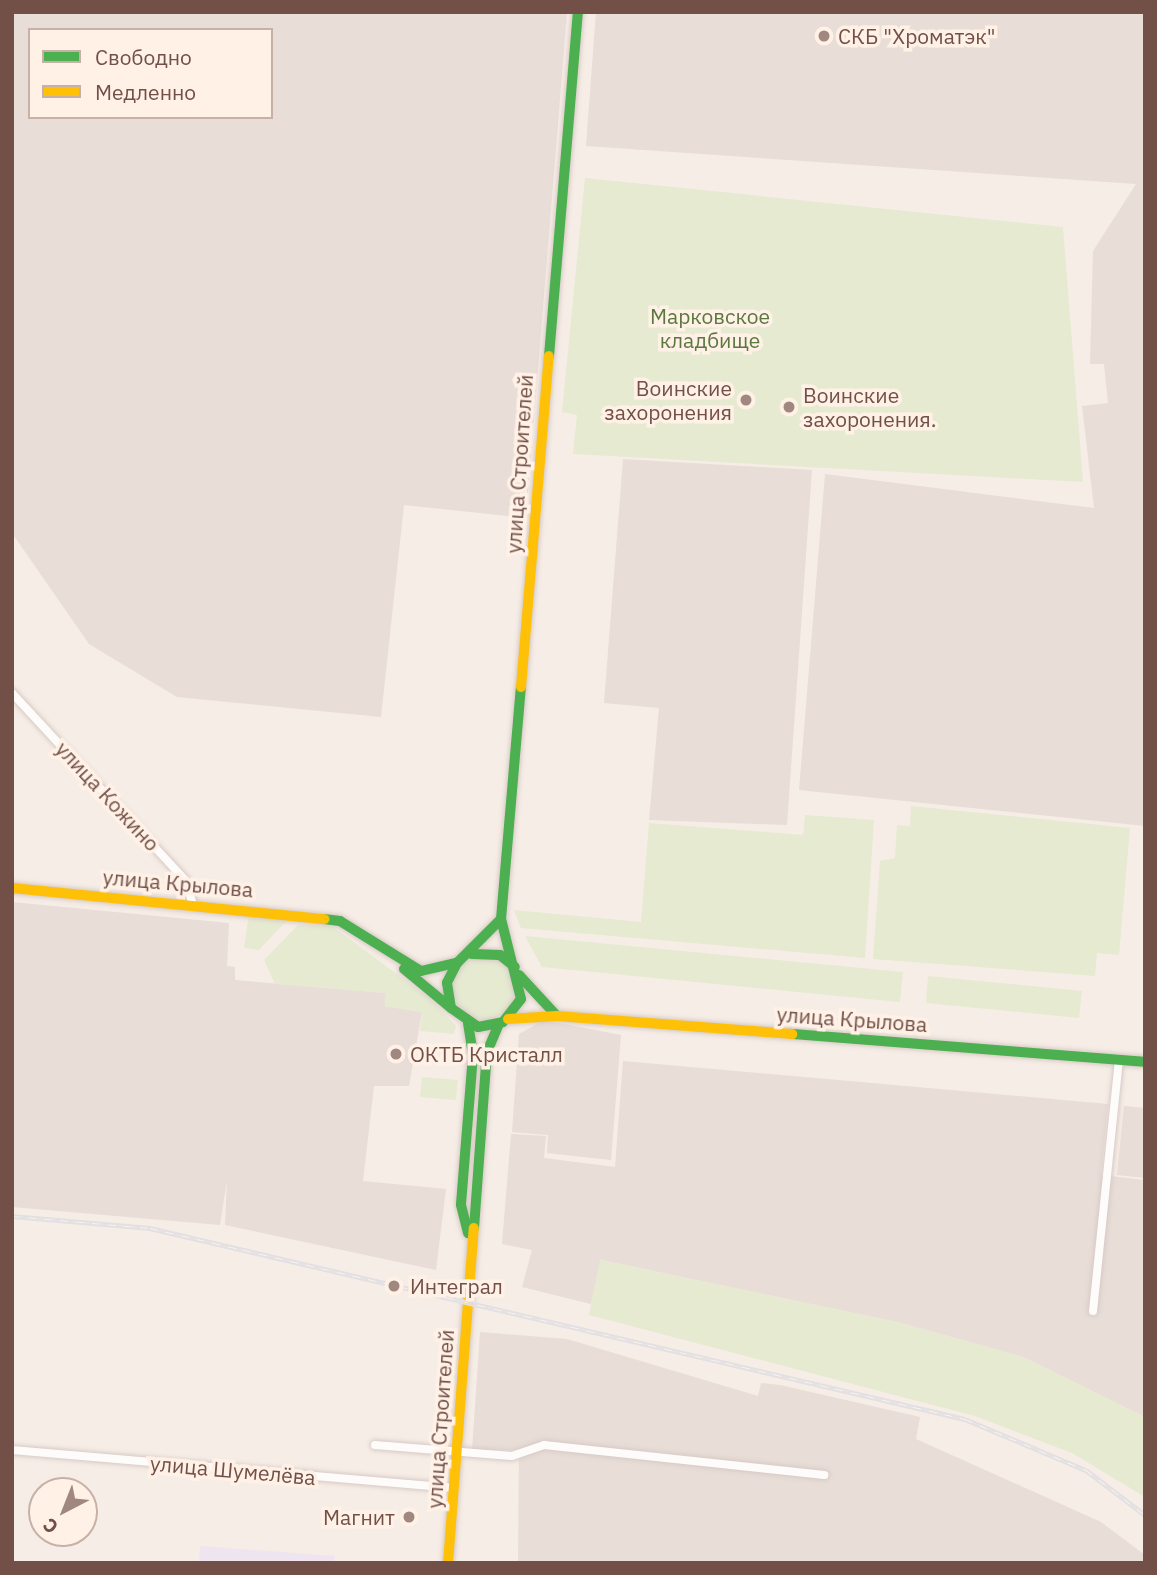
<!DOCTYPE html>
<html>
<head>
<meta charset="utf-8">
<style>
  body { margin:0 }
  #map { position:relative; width:1157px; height:1575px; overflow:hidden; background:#f6ede6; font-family:"IBM Plex Sans",sans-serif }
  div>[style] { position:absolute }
  .industrial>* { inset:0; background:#e8ddd7 }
  .education>* { inset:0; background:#efe5f0 }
  .green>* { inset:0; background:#e5ead1 }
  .round { border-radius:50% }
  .roads { filter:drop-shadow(0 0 2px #d7cac5) drop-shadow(0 0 2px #d7cac5) }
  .street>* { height:8px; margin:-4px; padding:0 4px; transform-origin:4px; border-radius:4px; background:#fefcfb }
  .fast>* { height:10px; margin:-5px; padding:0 5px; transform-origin:5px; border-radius:5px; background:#4caf50 }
  .slow>* { height:10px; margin:-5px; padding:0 5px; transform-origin:5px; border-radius:5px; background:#ffc107 }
  .rail>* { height:5px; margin-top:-2.5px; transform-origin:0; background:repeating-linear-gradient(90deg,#fff1e6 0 8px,#e2e0e3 0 16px); box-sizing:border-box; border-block:2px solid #e2e0e3 }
  .dots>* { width:19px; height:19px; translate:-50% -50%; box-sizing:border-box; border:4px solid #fff1e6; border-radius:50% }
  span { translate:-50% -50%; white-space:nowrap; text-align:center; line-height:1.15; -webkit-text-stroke:7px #fff1e6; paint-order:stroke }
  .poi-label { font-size:21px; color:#725048 }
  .left { translate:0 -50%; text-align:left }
  .right { translate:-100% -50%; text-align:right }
  .park-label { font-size:21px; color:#5b7841 }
  .street-label { font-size:21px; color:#725048 }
  .frame { position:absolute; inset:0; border:14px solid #725048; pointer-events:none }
  .legend { position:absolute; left:28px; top:28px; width:245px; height:91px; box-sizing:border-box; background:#fff1e6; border:2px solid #c7b1a7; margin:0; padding:9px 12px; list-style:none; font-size:21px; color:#725048 }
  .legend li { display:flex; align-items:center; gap:14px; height:35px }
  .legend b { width:35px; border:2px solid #c7b1a7 }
  .north { position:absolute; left:28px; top:1477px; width:70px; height:70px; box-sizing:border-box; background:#fff1e6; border:2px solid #c7b1a7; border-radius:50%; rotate:222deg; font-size:19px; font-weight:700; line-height:28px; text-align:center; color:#725048 }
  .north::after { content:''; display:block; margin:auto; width:24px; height:32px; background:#a0877f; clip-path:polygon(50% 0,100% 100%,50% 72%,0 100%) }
</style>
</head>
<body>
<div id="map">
  <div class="industrial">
    <div style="clip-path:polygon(evenodd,12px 12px,567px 12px,526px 518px,404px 505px,381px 717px,177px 697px,89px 644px,12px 533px,12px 12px,30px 30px,271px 30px,271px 117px,30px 117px,30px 30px)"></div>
    <div style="clip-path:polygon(596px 12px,1145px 12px,1145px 826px,799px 790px,825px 474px,1094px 508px,1082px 406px,1108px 403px,1104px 364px,1090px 364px,1093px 251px,1136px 184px,586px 146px)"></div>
    <div style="clip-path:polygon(623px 459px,812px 470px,787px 825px,649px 820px,659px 708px,604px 703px)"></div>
    <div style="clip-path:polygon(12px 902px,229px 923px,227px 966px,235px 967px,235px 980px,386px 993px,385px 1006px,422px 1012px,409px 1086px,374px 1086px,363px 1181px,446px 1189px,436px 1270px,225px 1225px,227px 1180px,220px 1225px,12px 1207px)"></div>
    <div style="clip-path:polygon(544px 1020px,621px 1035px,611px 1160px,547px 1153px,548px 1135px,512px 1132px,519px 1034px)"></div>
    <div style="clip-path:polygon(623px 1061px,1108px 1104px,1101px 1175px,1145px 1180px,1145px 1417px,1023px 1357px,897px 1322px,601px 1260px,591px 1304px,522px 1287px,532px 1250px,502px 1244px,511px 1134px,546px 1136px,544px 1158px,615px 1167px)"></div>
    <div style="clip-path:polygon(1124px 1106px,1145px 1108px,1145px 1178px,1117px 1175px)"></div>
    <div style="clip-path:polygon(480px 1332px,567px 1339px,758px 1396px,761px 1383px,780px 1385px,920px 1417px,916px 1439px,1101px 1522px,1145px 1555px,1145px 1563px,518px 1563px,519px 1450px,472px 1450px)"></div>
  </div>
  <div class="education">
    <div style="clip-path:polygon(200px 1546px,335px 1556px,334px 1563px,199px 1563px)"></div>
  </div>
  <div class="green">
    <div style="clip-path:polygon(585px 178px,1063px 227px,1083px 482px,573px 454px,577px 415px,562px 412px)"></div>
    <div style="clip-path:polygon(911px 806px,1130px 828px,1119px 955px,1097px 953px,1095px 976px,873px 959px,880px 861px,895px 858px,897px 825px,910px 826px)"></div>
    <div style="clip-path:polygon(805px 815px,874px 820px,865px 958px,521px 928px,514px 910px,641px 922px,649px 823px,803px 835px)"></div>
    <div style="clip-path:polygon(249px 914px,289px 918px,259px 950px,244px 948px)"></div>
    <div style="clip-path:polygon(298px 925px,332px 926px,429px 998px,456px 1026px,454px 1034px,420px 1031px,422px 1012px,385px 1006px,386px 993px,275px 984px,264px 960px)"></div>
    <div style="clip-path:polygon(525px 936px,903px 972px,900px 1002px,542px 967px)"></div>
    <div class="round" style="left:452px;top:956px;width:64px;height:64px"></div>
    <div style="clip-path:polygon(928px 976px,1082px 991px,1079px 1018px,926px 1003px)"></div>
    <div style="clip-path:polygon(422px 1077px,458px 1080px,456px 1100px,420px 1097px)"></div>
    <div style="clip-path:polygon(600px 1260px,897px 1322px,1023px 1357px,1145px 1417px,1145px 1497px,1072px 1453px,975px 1416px,589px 1315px)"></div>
  </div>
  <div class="roads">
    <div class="street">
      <div style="left:12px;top:693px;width:255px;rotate:47.2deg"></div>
      <div style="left:185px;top:880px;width:25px;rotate:72deg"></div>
      <div style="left:1093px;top:1311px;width:252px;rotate:-84.1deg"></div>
      <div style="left:375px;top:1445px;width:137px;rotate:4.6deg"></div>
      <div style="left:512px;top:1456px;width:34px;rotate:-19deg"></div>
      <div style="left:544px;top:1445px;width:282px;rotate:6.1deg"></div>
      <div style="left:12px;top:1450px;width:444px;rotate:4.9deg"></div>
    </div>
    <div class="fast">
      <div style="left:549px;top:356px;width:345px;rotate:-85.2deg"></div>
      <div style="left:324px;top:919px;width:16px;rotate:7deg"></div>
      <div style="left:340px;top:921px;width:95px;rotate:31.7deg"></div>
      <div style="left:421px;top:971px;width:37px;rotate:-13deg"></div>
      <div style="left:501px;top:919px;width:62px;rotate:135deg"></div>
      <div style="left:457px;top:963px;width:22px;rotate:117deg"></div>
      <div style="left:447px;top:983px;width:25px;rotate:81deg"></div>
      <div style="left:451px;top:1008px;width:33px;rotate:35deg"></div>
      <div style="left:478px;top:1027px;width:25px;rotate:-11deg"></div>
      <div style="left:503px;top:1022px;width:29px;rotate:-52deg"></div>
      <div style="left:521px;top:999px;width:82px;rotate:-104deg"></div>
      <div style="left:501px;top:919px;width:233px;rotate:-85.1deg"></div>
      <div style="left:472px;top:954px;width:28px;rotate:2deg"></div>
      <div style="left:500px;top:955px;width:19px;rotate:39deg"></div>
      <div style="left:404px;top:969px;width:61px;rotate:39.7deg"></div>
      <div style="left:519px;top:975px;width:56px;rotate:47.2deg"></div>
      <div style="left:468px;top:1023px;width:32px;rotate:81deg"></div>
      <div style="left:473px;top:1055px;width:150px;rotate:94.6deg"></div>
      <div style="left:461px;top:1205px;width:29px;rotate:76deg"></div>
      <div style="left:792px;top:1034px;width:354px;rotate:4.5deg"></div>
      <div style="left:474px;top:1228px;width:176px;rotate:-85.8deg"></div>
      <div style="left:487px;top:1052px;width:30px;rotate:-67deg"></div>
    </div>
    <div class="slow">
      <div style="left:521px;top:687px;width:332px;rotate:-85.2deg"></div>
      <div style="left:12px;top:888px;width:314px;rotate:5.7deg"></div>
      <div style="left:508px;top:1019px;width:49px;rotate:-3.5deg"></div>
      <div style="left:557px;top:1016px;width:236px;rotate:4.4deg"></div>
      <div style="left:448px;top:1563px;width:336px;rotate:-85.6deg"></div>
    </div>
  </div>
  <div class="rail">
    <div style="left:12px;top:1216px;width:139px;rotate:5deg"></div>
    <div style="left:150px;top:1228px;width:837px;rotate:13.19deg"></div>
    <div style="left:965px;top:1419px;width:131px;rotate:22.9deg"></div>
    <div style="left:1086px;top:1470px;width:74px;rotate:37.3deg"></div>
  </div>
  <div class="dots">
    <div style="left:824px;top:36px;background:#a0877f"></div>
    <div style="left:746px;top:400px;background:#a0877f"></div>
    <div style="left:789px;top:407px;background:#a0877f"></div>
    <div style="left:396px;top:1054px;background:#a0877f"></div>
    <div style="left:394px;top:1286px;background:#a0877f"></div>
    <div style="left:409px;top:1517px;background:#a0877f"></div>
  </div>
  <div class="poi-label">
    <span class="left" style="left:838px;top:36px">СКБ "Хроматэк"</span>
    <span class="right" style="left:732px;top:400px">Воинские<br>захоронения</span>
    <span class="left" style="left:803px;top:407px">Воинские<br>захоронения.</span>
    <span class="left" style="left:410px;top:1054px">ОКТБ Кристалл</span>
    <span class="left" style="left:410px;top:1286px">Интеграл</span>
    <span class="right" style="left:395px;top:1517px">Магнит</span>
  </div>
  <div class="park-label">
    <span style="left:710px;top:328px">Марковское<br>кладбище</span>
  </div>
  <div class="street-label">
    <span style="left:519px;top:464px;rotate:-86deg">улица Строителей</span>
    <span style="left:108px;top:796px;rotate:47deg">улица Кожино</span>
    <span style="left:178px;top:883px;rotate:5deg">улица Крылова</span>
    <span style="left:852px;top:1019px;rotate:4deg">улица Крылова</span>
    <span style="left:440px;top:1419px;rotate:-86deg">улица Строителей</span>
    <span style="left:233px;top:1470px;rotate:5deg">улица Шумелёва</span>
  </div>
  <div class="frame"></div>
  <ul class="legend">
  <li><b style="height:9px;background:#4caf50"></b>Свободно</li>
  <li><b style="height:9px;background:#ffc107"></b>Медленно</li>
  </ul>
  <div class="north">С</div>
</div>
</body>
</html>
